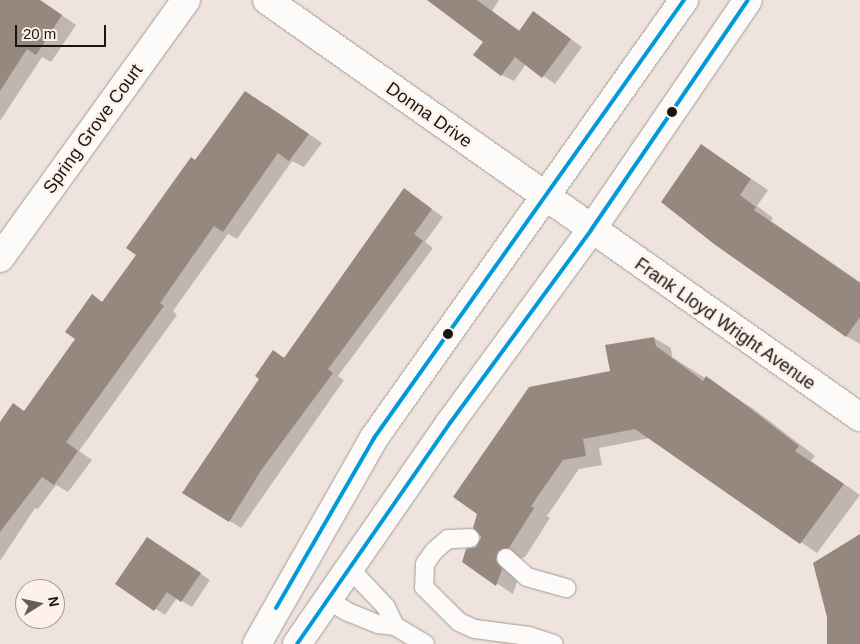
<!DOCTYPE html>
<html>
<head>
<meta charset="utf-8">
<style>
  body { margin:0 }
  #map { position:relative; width:860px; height:644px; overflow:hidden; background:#efe4dd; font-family:Arial,sans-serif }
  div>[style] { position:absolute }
  .shadow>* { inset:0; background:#0003 }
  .building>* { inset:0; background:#96887e }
  .roads { filter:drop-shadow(0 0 1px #a39b96) drop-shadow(0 0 1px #a39b96) }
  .service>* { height:18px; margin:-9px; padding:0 9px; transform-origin:9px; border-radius:9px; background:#fdfbfa }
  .minor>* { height:28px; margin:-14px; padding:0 14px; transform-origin:14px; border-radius:14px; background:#fdfbfa }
  .tertiary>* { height:28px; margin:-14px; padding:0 14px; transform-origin:14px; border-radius:14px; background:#fdfbfa }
  .secondary>* { height:28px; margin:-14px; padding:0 14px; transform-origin:14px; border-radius:14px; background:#fdfbfa }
  .bus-1>* { height:4px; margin:-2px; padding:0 2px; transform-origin:2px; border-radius:2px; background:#009ada }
  .dots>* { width:14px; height:14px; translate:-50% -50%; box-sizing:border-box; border:2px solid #fdf1ea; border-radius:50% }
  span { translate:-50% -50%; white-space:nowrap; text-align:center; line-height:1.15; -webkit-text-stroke:5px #fdf1ea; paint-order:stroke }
  .street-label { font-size:18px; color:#1b1510 }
  .north { position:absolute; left:15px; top:579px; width:50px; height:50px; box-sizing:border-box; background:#fdf1ea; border:1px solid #a39993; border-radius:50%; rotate:80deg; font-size:14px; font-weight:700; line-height:20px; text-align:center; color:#1b1510 }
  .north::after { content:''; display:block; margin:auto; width:18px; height:22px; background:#655d58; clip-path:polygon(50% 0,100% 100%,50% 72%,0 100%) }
  .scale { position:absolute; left:15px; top:25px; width:91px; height:22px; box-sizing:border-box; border:2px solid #1b1510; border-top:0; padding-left:6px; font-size:15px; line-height:18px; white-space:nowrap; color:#1b1510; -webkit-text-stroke:4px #fdf1ea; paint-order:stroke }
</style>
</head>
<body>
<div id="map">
  <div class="shadow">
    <div style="clip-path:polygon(0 0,40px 0,76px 25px,51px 62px,42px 57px,0 121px)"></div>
    <div style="clip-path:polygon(429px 0,499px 0,492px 11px,520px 31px,534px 13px,582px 47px,555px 84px,526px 64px,514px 81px,502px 75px,484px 42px)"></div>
    <div style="clip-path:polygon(267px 105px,322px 143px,304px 167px,292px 161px,237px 239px,228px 234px,173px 311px,177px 315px,79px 451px,92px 460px,68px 492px,56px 485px,38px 509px,35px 508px,0 561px,0 424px,25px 412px,77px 339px,92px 296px,103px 302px,138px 255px,196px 161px)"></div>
    <div style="clip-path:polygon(701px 146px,768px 190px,757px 206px,773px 218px,771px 221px,860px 282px,860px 344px,846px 336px)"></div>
    <div style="clip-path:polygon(404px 190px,443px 217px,425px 242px,433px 248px,338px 376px,344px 380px,241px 528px,184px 493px,261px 379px,273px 352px,285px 358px)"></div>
    <div style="clip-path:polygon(654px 338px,671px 348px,672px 357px,755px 410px,815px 456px,811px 461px,860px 495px,817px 553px,650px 438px,599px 448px,602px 465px,579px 469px,547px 516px,550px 518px,525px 557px,514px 560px,518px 579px,513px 594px,464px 562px,611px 372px)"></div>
    <div style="clip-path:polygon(157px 544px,210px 580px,192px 607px,177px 598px,165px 615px,117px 584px)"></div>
  </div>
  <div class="building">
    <div style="clip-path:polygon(0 0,40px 0,62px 15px,36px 55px,27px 49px,0 91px)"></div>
    <div style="clip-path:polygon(427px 0,477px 0,519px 31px,533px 11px,571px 39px,542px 78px,515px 57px,501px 76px,473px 55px,483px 42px)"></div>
    <div style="clip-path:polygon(245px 91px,309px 134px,289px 161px,278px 153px,223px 232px,214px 226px,160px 303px,164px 306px,66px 442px,78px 451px,54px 485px,42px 477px,0 532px,0 422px,13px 403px,24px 411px,75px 339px,65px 332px,92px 294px,102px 302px,136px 255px,126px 248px,191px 157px,195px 160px)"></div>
    <div style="clip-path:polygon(701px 144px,751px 179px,740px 195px,756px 207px,754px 210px,860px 283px,860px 317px,846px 337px,714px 244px,661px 202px)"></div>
    <div style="clip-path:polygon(404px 188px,432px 209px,414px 234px,423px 241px,328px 369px,333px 373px,262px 469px,229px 522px,182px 493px,259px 379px,255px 376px,273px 350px,284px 358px)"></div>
    <div style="clip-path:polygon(654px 337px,656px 346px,703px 381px,706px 376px,738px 399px,799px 446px,795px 451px,844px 484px,800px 544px,635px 429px,583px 439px,586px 456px,563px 460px,531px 506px,534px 508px,509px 548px,498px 551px,496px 561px,502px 569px,496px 586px,462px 562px,466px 549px,476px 547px,481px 537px,473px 528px,477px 514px,453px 497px,529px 387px,610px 371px,605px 345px)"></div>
    <div style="clip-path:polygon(860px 534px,860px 644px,827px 644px,827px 617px,813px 563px)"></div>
    <div style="clip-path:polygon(147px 537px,201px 573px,181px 602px,167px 592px,154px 611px,115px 584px)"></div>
  </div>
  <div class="roads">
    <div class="service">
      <div style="left:470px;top:538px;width:22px;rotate:177deg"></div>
      <div style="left:448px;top:539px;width:18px;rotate:139deg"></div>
      <div style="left:434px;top:551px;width:16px;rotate:125deg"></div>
      <div style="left:425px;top:564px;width:23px;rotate:92deg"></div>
      <div style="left:424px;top:587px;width:49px;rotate:45deg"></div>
      <div style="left:459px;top:622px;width:17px;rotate:24deg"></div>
      <div style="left:475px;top:629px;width:54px;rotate:7.4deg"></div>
      <div style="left:529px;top:636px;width:26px;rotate:18deg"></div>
      <div style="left:506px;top:558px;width:28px;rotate:42deg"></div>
      <div style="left:527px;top:577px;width:41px;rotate:15.8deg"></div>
      <div style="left:348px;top:567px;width:55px;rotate:46.5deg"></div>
      <div style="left:386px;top:607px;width:21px;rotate:65deg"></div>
      <div style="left:327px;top:599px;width:25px;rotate:32deg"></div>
      <div style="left:348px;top:612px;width:32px;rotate:22deg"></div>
      <div style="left:378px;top:624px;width:17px;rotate:7deg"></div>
      <div style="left:395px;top:626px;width:35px;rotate:31deg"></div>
    </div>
    <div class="minor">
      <div style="left:0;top:258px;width:318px;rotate:-54.2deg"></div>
    </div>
    <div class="tertiary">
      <div style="left:267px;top:0;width:725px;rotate:35.12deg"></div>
    </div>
    <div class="secondary">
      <div style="left:257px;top:644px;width:237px;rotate:-60.4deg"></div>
      <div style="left:374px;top:438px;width:537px;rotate:-54.71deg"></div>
      <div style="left:297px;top:644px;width:269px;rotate:-55.3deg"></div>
      <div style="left:450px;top:423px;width:239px;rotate:-53.8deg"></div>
      <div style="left:591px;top:230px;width:278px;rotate:-55.7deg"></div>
    </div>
  </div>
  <div class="bus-1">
    <div style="left:276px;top:608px;width:196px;rotate:-60deg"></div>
    <div style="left:374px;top:438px;width:537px;rotate:-54.71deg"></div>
    <div style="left:297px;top:644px;width:269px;rotate:-55.3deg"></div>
    <div style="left:450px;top:423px;width:239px;rotate:-53.8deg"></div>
    <div style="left:591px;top:230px;width:278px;rotate:-55.7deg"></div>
  </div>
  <div class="dots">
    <div style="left:672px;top:112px;background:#1b1510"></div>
    <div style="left:448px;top:334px;background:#1b1510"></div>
  </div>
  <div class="street-label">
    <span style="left:429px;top:115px;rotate:35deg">Donna Drive</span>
    <span style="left:93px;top:129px;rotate:-54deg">Spring Grove Court</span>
    <span style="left:725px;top:324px;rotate:35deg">Frank Lloyd Wright Avenue</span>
  </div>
  <div class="north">N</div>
  <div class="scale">20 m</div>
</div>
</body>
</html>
